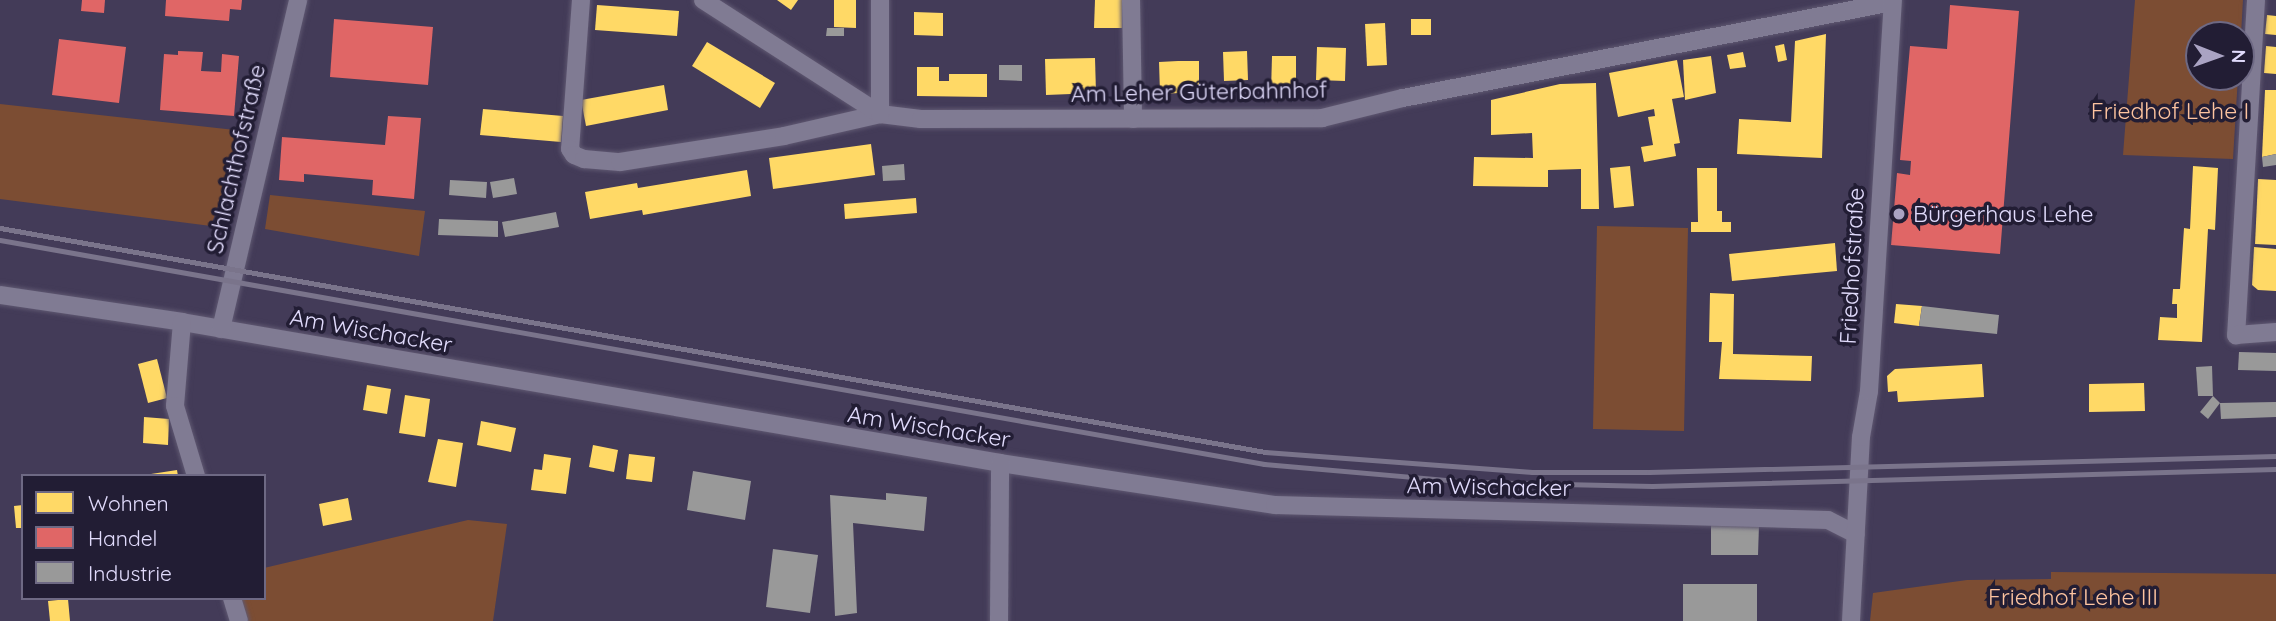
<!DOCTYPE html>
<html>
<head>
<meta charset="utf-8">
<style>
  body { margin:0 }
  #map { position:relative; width:2276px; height:621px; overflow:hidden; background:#433b58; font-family:Quicksand,sans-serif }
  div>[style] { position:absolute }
  .green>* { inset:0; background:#7c4d33 }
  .homes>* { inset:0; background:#ffd966 }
  .shops>* { inset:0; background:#e06666 }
  .industry>* { inset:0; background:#999 }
  .roads { filter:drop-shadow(0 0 2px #5f5871) drop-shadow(0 0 2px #5f5871) }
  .street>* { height:18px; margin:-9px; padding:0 9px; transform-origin:9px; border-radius:9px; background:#807b93 }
  .rail>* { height:5px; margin:-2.5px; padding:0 2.5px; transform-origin:2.5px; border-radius:2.5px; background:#7a748b }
  .dots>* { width:19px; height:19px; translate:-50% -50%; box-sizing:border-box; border:4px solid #221d34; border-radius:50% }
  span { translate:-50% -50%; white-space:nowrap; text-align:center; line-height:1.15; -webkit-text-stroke:7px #221d34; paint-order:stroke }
  .street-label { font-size:23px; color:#e1dbfc }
  .park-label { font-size:23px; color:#fec4a0 }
  .poi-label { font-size:23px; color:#e1dbfc }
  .left { translate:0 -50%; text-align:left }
  .legend { position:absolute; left:21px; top:474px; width:245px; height:126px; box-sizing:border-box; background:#221d34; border:2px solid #6e6984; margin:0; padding:9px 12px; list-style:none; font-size:21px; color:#e1dbfc }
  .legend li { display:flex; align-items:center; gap:14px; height:35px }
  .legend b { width:35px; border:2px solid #6e6984 }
  .north { position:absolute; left:2185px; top:21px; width:70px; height:70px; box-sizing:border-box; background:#221d34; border:2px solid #6e6984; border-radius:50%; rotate:91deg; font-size:19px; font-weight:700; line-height:28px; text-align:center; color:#e1dbfc }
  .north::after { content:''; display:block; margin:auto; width:24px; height:32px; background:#aaa3c3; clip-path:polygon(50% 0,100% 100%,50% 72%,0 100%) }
</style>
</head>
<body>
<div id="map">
  <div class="green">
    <div style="clip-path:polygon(2135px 0,2243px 0,2241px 35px,2199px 35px,2199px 77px,2238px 77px,2233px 159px,2123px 155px)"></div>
    <div style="clip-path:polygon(0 104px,244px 131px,211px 226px,0 199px)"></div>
    <div style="clip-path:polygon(270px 195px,425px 211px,419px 256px,265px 229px)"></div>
    <div style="clip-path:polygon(1597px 226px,1688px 228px,1684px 431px,1593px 429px)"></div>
    <div style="clip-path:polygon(468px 520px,507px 524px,493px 621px,248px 621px,241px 598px,264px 598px,264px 568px)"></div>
    <div style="clip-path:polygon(2051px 572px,2276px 574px,2276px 621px,1870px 621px,1873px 593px,1967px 580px,2051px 579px)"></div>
  </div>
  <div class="homes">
    <div style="clip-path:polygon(777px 0,798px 0,791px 10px)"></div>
    <div style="clip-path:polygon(834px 0,856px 0,856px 28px,834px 27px)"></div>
    <div style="clip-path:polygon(1095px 0,1122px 0,1122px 28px,1094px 28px)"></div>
    <div style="clip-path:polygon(597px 5px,679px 11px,677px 36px,595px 30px)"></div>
    <div style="clip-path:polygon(914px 12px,943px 13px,943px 36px,914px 35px)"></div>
    <div style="clip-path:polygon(2267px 15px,2276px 16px,2276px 35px,2265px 34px)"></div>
    <div style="clip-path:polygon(1411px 19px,1431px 19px,1431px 35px,1411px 35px)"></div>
    <div style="clip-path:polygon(1385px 23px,1387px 65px,1367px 66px,1365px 24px)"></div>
    <div style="clip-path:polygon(1826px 34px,1822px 158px,1737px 154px,1739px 119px,1791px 122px,1795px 41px)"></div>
    <div style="clip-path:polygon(707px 42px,775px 83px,760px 108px,692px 66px)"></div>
    <div style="clip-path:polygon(1784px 44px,1787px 60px,1778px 62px,1775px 46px)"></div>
    <div style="clip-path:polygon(2266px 46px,2276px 47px,2276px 74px,2264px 73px)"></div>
    <div style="clip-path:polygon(1317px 47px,1346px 48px,1345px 81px,1316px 80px)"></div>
    <div style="clip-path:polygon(1247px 51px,1248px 80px,1224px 81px,1223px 52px)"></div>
    <div style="clip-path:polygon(1743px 52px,1746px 67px,1730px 69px,1727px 55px)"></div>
    <div style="clip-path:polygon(1272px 56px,1296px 56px,1296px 92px,1271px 92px)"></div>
    <div style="clip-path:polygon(1711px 56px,1716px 93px,1685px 100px,1683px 60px)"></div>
    <div style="clip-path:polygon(1095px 58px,1096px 93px,1046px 95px,1045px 59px)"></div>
    <div style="clip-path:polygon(1677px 60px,1684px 97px,1672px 99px,1680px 143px,1674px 144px,1676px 156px,1644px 162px,1641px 147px,1653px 145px,1648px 117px,1655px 116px,1654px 109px,1618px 117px,1609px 73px)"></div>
    <div style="clip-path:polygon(1178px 61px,1199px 61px,1199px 92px,1160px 94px,1159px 62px)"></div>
    <div style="clip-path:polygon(917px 67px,939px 67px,939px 81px,949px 81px,949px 74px,987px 74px,987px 97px,917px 96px)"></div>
    <div style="clip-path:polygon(1596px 83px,1599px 209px,1581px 209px,1581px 169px,1548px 170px,1548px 187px,1473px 186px,1474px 157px,1533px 158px,1532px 133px,1491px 135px,1491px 100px,1560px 84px)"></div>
    <div style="clip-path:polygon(664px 85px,668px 110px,586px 126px,581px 100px)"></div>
    <div style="clip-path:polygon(2265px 90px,2276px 90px,2276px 154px,2262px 157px)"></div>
    <div style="clip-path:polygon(483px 109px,563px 116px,561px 142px,480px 135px)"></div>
    <div style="clip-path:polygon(871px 144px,875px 175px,773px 189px,769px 158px)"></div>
    <div style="clip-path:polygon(1630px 166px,1634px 206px,1614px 208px,1610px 168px)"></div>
    <div style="clip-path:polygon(2193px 166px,2218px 168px,2215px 230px,2208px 229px,2202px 342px,2158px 340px,2160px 317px,2177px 318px,2177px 304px,2172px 304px,2173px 289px,2180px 289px,2184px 228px,2190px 229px)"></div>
    <div style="clip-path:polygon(1697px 168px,1717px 168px,1717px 211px,1722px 211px,1722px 222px,1731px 222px,1731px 232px,1691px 232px,1691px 222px,1698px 222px)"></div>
    <div style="clip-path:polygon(747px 170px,751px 196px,643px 215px,642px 210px,590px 219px,585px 192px,637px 183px,638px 188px)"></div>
    <div style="clip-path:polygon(2258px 179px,2276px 180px,2276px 245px,2255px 244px)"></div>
    <div style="clip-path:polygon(916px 198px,917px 213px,845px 219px,844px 204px)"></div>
    <div style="clip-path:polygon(1835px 243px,1837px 271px,1732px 281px,1729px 254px)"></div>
    <div style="clip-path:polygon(2254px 247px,2276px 249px,2276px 291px,2258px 290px,2252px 285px)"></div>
    <div style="clip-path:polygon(1710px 293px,1734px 294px,1733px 354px,1812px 356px,1811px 381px,1719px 379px,1722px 342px,1709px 342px)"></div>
    <div style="clip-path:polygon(1896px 304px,1922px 306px,1919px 326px,1894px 323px)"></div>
    <div style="clip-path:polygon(157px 359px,167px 398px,148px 403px,138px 364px)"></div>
    <div style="clip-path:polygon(1982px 364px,1984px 397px,1898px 402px,1897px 391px,1888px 392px,1887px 376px,1895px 369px)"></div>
    <div style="clip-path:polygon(2144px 383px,2145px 411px,2089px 412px,2089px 384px)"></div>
    <div style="clip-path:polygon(367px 385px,391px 389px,387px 414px,363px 410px)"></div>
    <div style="clip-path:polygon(405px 395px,430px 399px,425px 437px,399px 433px)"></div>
    <div style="clip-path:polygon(144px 417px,169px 419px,168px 445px,143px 443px)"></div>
    <div style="clip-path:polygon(481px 421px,516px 428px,511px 452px,477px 445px)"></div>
    <div style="clip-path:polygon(438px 439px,463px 443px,456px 487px,428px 482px)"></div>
    <div style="clip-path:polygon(593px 445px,618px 450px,614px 472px,589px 467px)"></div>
    <div style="clip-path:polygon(544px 454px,571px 458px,566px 494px,531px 490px,534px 469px,542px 470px)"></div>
    <div style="clip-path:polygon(629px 454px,655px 457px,652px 482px,626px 479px)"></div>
    <div style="clip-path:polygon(177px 470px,178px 476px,151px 476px,151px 474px)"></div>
    <div style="clip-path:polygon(348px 498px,352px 520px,323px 526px,319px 504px)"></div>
    <div style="clip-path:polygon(23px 505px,23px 528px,16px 528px,14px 506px)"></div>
    <div style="clip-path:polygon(68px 599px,70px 621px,50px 621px,48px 601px)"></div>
  </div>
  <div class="shops">
    <div style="clip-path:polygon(82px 0,105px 0,104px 13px,81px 11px)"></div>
    <div style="clip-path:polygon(166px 0,242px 0,241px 10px,230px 9px,229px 21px,165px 16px)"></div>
    <div style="clip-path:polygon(1950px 5px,2019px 11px,2000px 254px,1891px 245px,1897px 173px,1910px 175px,1911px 161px,1900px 160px,1910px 46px,1947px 49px)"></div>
    <div style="clip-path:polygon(334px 19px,433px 27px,428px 85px,330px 77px)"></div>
    <div style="clip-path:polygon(59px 39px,126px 47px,119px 103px,52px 95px)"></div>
    <div style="clip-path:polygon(178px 51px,203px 52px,201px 71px,221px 72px,222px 54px,239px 56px,234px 116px,160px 110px,164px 54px,178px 55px)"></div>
    <div style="clip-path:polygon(388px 116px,421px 118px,414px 199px,372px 195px,373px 180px,304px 174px,304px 182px,279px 180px,282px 137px,385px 145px)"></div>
  </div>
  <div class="industry">
    <div style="clip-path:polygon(827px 28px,844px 28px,844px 36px,826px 36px)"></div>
    <div style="clip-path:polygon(999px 65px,1022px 65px,1022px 81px,999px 80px)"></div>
    <div style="clip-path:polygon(2276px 154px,2276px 165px,2263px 167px,2262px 157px)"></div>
    <div style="clip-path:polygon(904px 164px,905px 180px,883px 181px,882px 166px)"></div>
    <div style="clip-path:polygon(514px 178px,517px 194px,493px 198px,490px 182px)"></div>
    <div style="clip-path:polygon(450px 180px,487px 182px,486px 198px,449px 195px)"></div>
    <div style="clip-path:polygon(556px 212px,559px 227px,505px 237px,502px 222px)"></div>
    <div style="clip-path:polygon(439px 219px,498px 221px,498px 237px,438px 235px)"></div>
    <div style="clip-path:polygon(1922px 306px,1999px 315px,1997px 334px,1919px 326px)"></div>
    <div style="clip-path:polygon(2239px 352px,2276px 353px,2276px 371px,2238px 370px)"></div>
    <div style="clip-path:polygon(2212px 366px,2213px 396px,2198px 396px,2196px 367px)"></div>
    <div style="clip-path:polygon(2213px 396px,2220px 403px,2208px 419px,2200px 412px)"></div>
    <div style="clip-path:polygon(2276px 402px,2276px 417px,2221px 419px,2220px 403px)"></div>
    <div style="clip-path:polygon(693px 471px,751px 481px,745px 520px,687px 510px)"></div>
    <div style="clip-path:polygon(886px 493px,927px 497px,924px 531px,853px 523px,857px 613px,835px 616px,830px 495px,886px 500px)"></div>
    <div style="clip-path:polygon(1711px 525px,1759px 525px,1758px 555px,1711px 555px)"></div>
    <div style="clip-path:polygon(773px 549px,818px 555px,810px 613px,766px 607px)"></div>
    <div style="clip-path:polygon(1683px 584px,1757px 584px,1757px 621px,1683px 621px)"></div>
  </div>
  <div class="roads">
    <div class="street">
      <div style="left:581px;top:0;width:149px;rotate:94.2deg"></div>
      <div style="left:570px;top:149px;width:7px;rotate:56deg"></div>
      <div style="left:574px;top:155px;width:11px;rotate:22deg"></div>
      <div style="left:584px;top:159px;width:36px;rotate:5deg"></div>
      <div style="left:620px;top:162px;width:166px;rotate:-9deg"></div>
      <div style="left:784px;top:136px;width:98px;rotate:-12.9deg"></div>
      <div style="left:880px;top:114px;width:41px;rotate:7deg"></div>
      <div style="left:921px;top:119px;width:401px;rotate:-0.1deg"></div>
      <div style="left:1322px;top:118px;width:83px;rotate:-13.9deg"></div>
      <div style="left:1403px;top:98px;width:498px;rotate:-11.1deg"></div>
      <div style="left:703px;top:0;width:211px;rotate:32.8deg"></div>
      <div style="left:1131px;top:0;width:119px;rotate:89deg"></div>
      <div style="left:2256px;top:0;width:336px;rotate:93.4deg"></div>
      <div style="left:2236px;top:335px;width:40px;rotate:-4.3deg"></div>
      <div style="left:880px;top:114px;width:114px;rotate:-90deg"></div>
      <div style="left:0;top:295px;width:184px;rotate:8.4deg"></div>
      <div style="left:182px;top:322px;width:830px;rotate:9.78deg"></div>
      <div style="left:1000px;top:463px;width:278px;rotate:8.7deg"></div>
      <div style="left:1275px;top:505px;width:553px;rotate:1.55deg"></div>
      <div style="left:1828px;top:520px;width:31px;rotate:27deg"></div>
      <div style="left:182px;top:322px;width:84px;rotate:94.8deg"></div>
      <div style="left:175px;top:406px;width:73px;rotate:73.3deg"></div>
      <div style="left:221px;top:329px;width:338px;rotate:-76.8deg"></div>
      <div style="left:232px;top:598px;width:24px;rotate:73deg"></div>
      <div style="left:999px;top:621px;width:158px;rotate:-89.6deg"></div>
      <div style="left:1851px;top:621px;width:184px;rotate:-86.9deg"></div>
      <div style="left:1861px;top:437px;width:47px;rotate:-80.1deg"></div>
      <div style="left:1869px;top:391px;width:392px;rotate:-86.5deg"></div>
    </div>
  </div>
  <div class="rail">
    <div style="left:0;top:228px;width:1285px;rotate:10.04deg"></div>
    <div style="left:1265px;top:452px;width:268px;rotate:4.3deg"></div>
    <div style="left:1532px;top:472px;width:117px"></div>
    <div style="left:1649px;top:472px;width:627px;rotate:-1.46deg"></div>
    <div style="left:0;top:240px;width:1284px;rotate:10.05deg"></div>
    <div style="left:1264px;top:464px;width:208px;rotate:5deg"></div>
    <div style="left:1471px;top:482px;width:181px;rotate:1.3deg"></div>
    <div style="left:1652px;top:486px;width:624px;rotate:-1.56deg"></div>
  </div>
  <div class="dots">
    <div style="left:1899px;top:214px;background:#aaa3c3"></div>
  </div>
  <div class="street-label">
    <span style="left:1199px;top:92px;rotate:-1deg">Am Leher Güterbahnhof</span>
    <span style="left:236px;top:159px;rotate:-77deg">Schlachthofstraße</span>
    <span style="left:1852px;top:266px;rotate:-87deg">Friedhofstraße</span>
    <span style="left:371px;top:331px;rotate:10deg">Am Wischacker</span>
    <span style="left:929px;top:427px;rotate:9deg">Am Wischacker</span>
    <span style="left:1489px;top:487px;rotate:1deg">Am Wischacker</span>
  </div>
  <div class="park-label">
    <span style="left:2170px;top:111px">Friedhof Lehe I</span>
    <span style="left:2073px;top:597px">Friedhof Lehe III</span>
  </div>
  <div class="poi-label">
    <span class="left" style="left:1913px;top:214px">Bürgerhaus Lehe</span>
  </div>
  <ul class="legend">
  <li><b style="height:19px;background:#ffd966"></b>Wohnen</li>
  <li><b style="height:19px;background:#e06666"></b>Handel</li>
  <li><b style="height:19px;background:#999"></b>Industrie</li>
  </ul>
  <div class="north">N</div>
</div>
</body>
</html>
